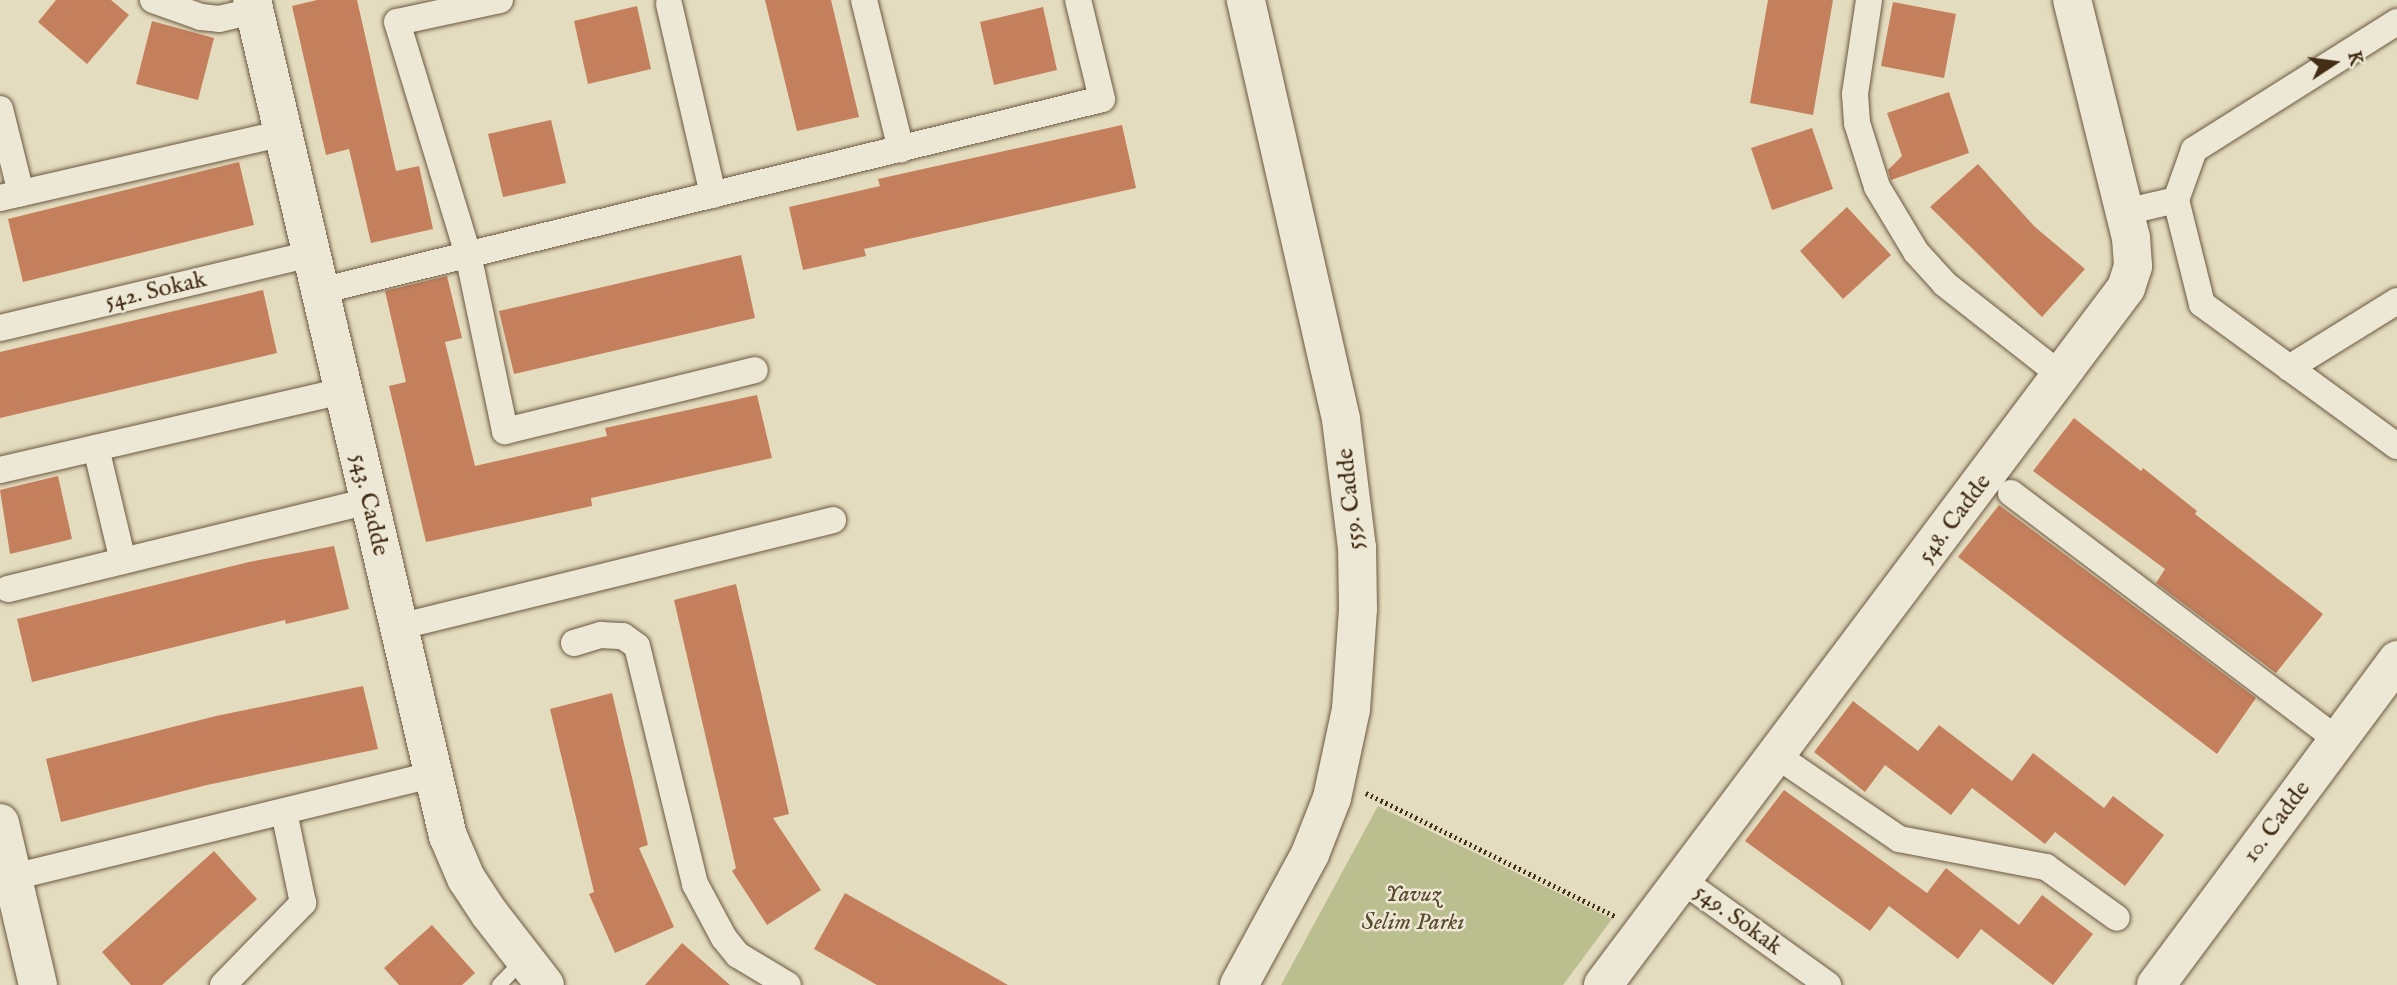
<!DOCTYPE html>
<html>
<head>
<meta charset="utf-8">
<style>
  body { margin:0 }
  #map { position:relative; width:2397px; height:985px; overflow:hidden; background:#e4dcbf; font-family:"IM FELL English",serif }
  div>[style] { position:absolute }
  .green>* { inset:0; background:#bbbe8e }
  .building>* { inset:0; background:#c47f5c }
  .path>* { height:4.5px; margin-top:-2.25px; transform-origin:0; background:repeating-linear-gradient(90deg,#432d15 0 2px,transparent 0 5.5px) }
  .roads { filter:drop-shadow(0 0 2px #6b5940) drop-shadow(0 0 2px #6b5940) }
  .lane>* { height:14px; margin:-7px; padding:0 7px; transform-origin:7px; border-radius:7px; background:#ede8d5 }
  .street>* { height:26px; margin:-13px; padding:0 13px; transform-origin:13px; border-radius:13px; background:#ede8d5 }
  .secondary>* { height:38px; margin:-19px; padding:0 19px; transform-origin:19px; border-radius:19px; background:#ede8d5 }
  span { translate:-50% -50%; white-space:nowrap; text-align:center; line-height:1.15; -webkit-text-stroke:5px #ede8d5; paint-order:stroke }
  .street-label { font-size:24px; color:#432d15 }
  .park-label { font-size:24px; color:#5b4a2d; font-style:italic }
  .north { position:absolute; left:2299px; top:28px; width:70px; height:70px; -webkit-text-stroke:5px #ede8d5; paint-order:stroke; rotate:77deg; font-size:19px; font-weight:700; line-height:28px; text-align:center; color:#432d15 }
  .north::after { content:''; display:block; margin:auto; width:24px; height:32px; background:#432d15; clip-path:polygon(50% 0,100% 100%,50% 72%,0 100%) }
</style>
</head>
<body>
<div id="map">
  <div class="green">
    <div style="clip-path:polygon(1378px 806px,1612px 919px,1563px 985px,1281px 985px)"></div>
  </div>
  <div class="building">
    <div style="clip-path:polygon(56px 0,111px 0,129px 15px,87px 64px,38px 22px)"></div>
    <div style="clip-path:polygon(317px 0,357px 0,396px 171px,419px 166px,433px 229px,371px 243px,349px 149px,326px 155px,292px 6px)"></div>
    <div style="clip-path:polygon(765px 0,831px 0,859px 117px,797px 131px)"></div>
    <div style="clip-path:polygon(1768px 0,1833px 0,1813px 115px,1750px 103px)"></div>
    <div style="clip-path:polygon(1893px 2px,1956px 14px,1944px 78px,1881px 66px)"></div>
    <div style="clip-path:polygon(637px 6px,651px 69px,588px 84px,574px 21px)"></div>
    <div style="clip-path:polygon(1043px 7px,1057px 70px,994px 85px,980px 22px)"></div>
    <div style="clip-path:polygon(152px 21px,214px 38px,198px 100px,136px 84px)"></div>
    <div style="clip-path:polygon(1949px 92px,1969px 153px,1891px 180px,1888px 170px,1902px 156px,1887px 113px)"></div>
    <div style="clip-path:polygon(551px 120px,566px 183px,503px 197px,488px 134px)"></div>
    <div style="clip-path:polygon(1122px 125px,1136px 188px,864px 249px,866px 256px,803px 270px,789px 207px,880px 186px,878px 179px)"></div>
    <div style="clip-path:polygon(1812px 128px,1833px 189px,1772px 210px,1751px 148px)"></div>
    <div style="clip-path:polygon(239px 162px,254px 225px,23px 282px,8px 219px)"></div>
    <div style="clip-path:polygon(1978px 164px,2035px 227px,2085px 269px,2042px 317px,1930px 207px)"></div>
    <div style="clip-path:polygon(1847px 207px,1891px 255px,1843px 299px,1800px 251px)"></div>
    <div style="clip-path:polygon(741px 255px,755px 318px,514px 374px,499px 311px)"></div>
    <div style="clip-path:polygon(447px 276px,462px 338px,445px 342px,475px 466px,607px 436px,605px 428px,757px 395px,772px 458px,591px 498px,592px 506px,426px 542px,389px 386px,406px 382px,385px 291px)"></div>
    <div style="clip-path:polygon(263px 290px,277px 353px,0 418px,0 352px)"></div>
    <div style="clip-path:polygon(2074px 418px,2141px 471px,2143px 468px,2197px 511px,2195px 514px,2323px 614px,2276px 673px,2156px 583px,2165px 569px,2033px 471px)"></div>
    <div style="clip-path:polygon(58px 476px,72px 539px,10px 554px,0 490px)"></div>
    <div style="clip-path:polygon(1999px 505px,2256px 698px,2217px 754px,1958px 557px)"></div>
    <div style="clip-path:polygon(334px 546px,349px 609px,286px 624px,285px 620px,32px 682px,17px 619px,249px 562px)"></div>
    <div style="clip-path:polygon(736px 584px,789px 814px,773px 818px,821px 890px,767px 925px,732px 871px,736px 868px,674px 600px)"></div>
    <div style="clip-path:polygon(363px 686px,378px 749px,207px 785px,61px 822px,46px 759px,216px 716px)"></div>
    <div style="clip-path:polygon(612px 693px,648px 845px,639px 848px,674px 927px,615px 953px,589px 894px,594px 892px,550px 709px)"></div>
    <div style="clip-path:polygon(1853px 701px,1918px 751px,1939px 725px,2012px 781px,2033px 753px,2104px 808px,2113px 796px,2164px 835px,2125px 886px,2055px 832px,2045px 844px,1972px 788px,1951px 815px,1885px 765px,1865px 792px,1814px 752px)"></div>
    <div style="clip-path:polygon(1784px 790px,1927px 893px,1946px 868px,2019px 925px,2042px 895px,2093px 934px,2053px 985px,1981px 929px,1958px 959px,1889px 906px,1870px 931px,1745px 841px)"></div>
    <div style="clip-path:polygon(214px 851px,257px 899px,162px 985px,131px 985px,102px 952px)"></div>
    <div style="clip-path:polygon(845px 893px,909px 929px,1008px 985px,877px 985px,814px 949px)"></div>
    <div style="clip-path:polygon(432px 925px,475px 973px,462px 985px,399px 985px,384px 968px)"></div>
    <div style="clip-path:polygon(682px 943px,730px 985px,645px 985px)"></div>
  </div>
  <div class="path">
    <div style="left:1366px;top:793px;width:278px;rotate:26.3deg"></div>
  </div>
  <div class="roads">
    <div class="lane">
      <div style="left:499px;top:985px;width:35px;rotate:-46deg"></div>
    </div>
    <div class="street">
      <div style="left:153px;top:0;width:51px;rotate:19.5deg"></div>
      <div style="left:201px;top:17px;width:18px;rotate:6deg"></div>
      <div style="left:219px;top:19px;width:37px;rotate:-13deg"></div>
      <div style="left:500px;top:0;width:105px;rotate:167.9deg"></div>
      <div style="left:397px;top:22px;width:243px;rotate:73deg"></div>
      <div style="left:468px;top:254px;width:181px;rotate:78.2deg"></div>
      <div style="left:505px;top:431px;width:257px;rotate:-13.7deg"></div>
      <div style="left:864px;top:0;width:154px;rotate:76.1deg"></div>
      <div style="left:1869px;top:0;width:95px;rotate:98.5deg"></div>
      <div style="left:1855px;top:94px;width:29px;rotate:86deg"></div>
      <div style="left:1857px;top:123px;width:67px;rotate:72.6deg"></div>
      <div style="left:1877px;top:187px;width:76px;rotate:59deg"></div>
      <div style="left:1916px;top:252px;width:43px;rotate:47.8deg"></div>
      <div style="left:1945px;top:284px;width:149px;rotate:38.2deg"></div>
      <div style="left:669px;top:4px;width:196px;rotate:77deg"></div>
      <div style="left:2397px;top:22px;width:240px;rotate:147.8deg"></div>
      <div style="left:2194px;top:150px;width:53px;rotate:109.8deg"></div>
      <div style="left:2176px;top:200px;width:107px;rotate:76deg"></div>
      <div style="left:2202px;top:304px;width:241px;rotate:36.1deg"></div>
      <div style="left:0;top:109px;width:87px;rotate:76deg"></div>
      <div style="left:0;top:198px;width:290px;rotate:-12.9deg"></div>
      <div style="left:2125px;top:212px;width:52px;rotate:-13.2deg"></div>
      <div style="left:320px;top:291px;width:805px;rotate:-13.79deg"></div>
      <div style="left:1102px;top:99px;width:102px;rotate:-103.6deg"></div>
      <div style="left:0;top:328px;width:320px;rotate:-13.4deg"></div>
      <div style="left:2289px;top:368px;width:127px;rotate:-31.8deg"></div>
      <div style="left:96px;top:448px;width:116px;rotate:76.6deg"></div>
      <div style="left:0;top:470px;width:352px;rotate:-13deg"></div>
      <div style="left:2011px;top:493px;width:410px;rotate:37.1deg"></div>
      <div style="left:8px;top:589px;width:371px;rotate:-13.7deg"></div>
      <div style="left:398px;top:627px;width:448px;rotate:-13.8deg"></div>
      <div style="left:574px;top:643px;width:28px;rotate:-17deg"></div>
      <div style="left:601px;top:635px;width:22px;rotate:3deg"></div>
      <div style="left:623px;top:636px;width:17px;rotate:36deg"></div>
      <div style="left:637px;top:646px;width:245px;rotate:76.3deg"></div>
      <div style="left:695px;top:884px;width:61px;rotate:61.8deg"></div>
      <div style="left:724px;top:938px;width:22px;rotate:51deg"></div>
      <div style="left:738px;top:955px;width:58px;rotate:31deg"></div>
      <div style="left:1776px;top:755px;width:149px;rotate:34.3deg"></div>
      <div style="left:1899px;top:839px;width:150px;rotate:10.8deg"></div>
      <div style="left:2046px;top:867px;width:87px;rotate:35.7deg"></div>
      <div style="left:13px;top:877px;width:431px;rotate:-13.7deg"></div>
      <div style="left:1682px;top:880px;width:180px;rotate:35.7deg"></div>
      <div style="left:223px;top:985px;width:115px;rotate:-45.7deg"></div>
      <div style="left:303px;top:903px;width:93px;rotate:-101.8deg"></div>
    </div>
    <div class="secondary">
      <div style="left:252px;top:0;width:859px;rotate:76.81deg"></div>
      <div style="left:448px;top:836px;width:46px;rotate:66.8deg"></div>
      <div style="left:466px;top:878px;width:42px;rotate:56.7deg"></div>
      <div style="left:489px;top:913px;width:91px;rotate:52.1deg"></div>
      <div style="left:0;top:823px;width:166px;rotate:76.8deg"></div>
      <div style="left:1239px;top:985px;width:149px;rotate:-61.5deg"></div>
      <div style="left:1310px;top:854px;width:60px;rotate:-68.6deg"></div>
      <div style="left:1332px;top:798px;width:91px;rotate:-77.9deg"></div>
      <div style="left:1351px;top:709px;width:100px;rotate:-86deg"></div>
      <div style="left:1358px;top:609px;width:61px;rotate:-90.9deg"></div>
      <div style="left:1357px;top:548px;width:130px;rotate:-97.1deg"></div>
      <div style="left:1341px;top:419px;width:430px;rotate:-102.8deg"></div>
      <div style="left:1603px;top:985px;width:871px;rotate:-53.12deg"></div>
      <div style="left:2126px;top:288px;width:23px;rotate:-72deg"></div>
      <div style="left:2133px;top:266px;width:28px;rotate:-94deg"></div>
      <div style="left:2131px;top:238px;width:245px;rotate:-103.9deg"></div>
      <div style="left:2156px;top:985px;width:405px;rotate:-53.4deg"></div>
    </div>
  </div>
  <div class="street-label">
    <span style="left:156px;top:291px;rotate:-13deg">542. Sokak</span>
    <span style="left:1351px;top:499px;rotate:-96deg">559. Cadde</span>
    <span style="left:369px;top:505px;rotate:77deg">543. Cadde</span>
    <span style="left:1955px;top:519px;rotate:-53deg">548. Cadde</span>
    <span style="left:2277px;top:822px;rotate:-53deg">10. Cadde</span>
    <span style="left:1738px;top:920px;rotate:36deg">549. Sokak</span>
  </div>
  <div class="park-label">
    <span style="left:1413px;top:909px">Yavuz<br>Selim Parkı</span>
  </div>
  <div class="north">K</div>
</div>
</body>
</html>
